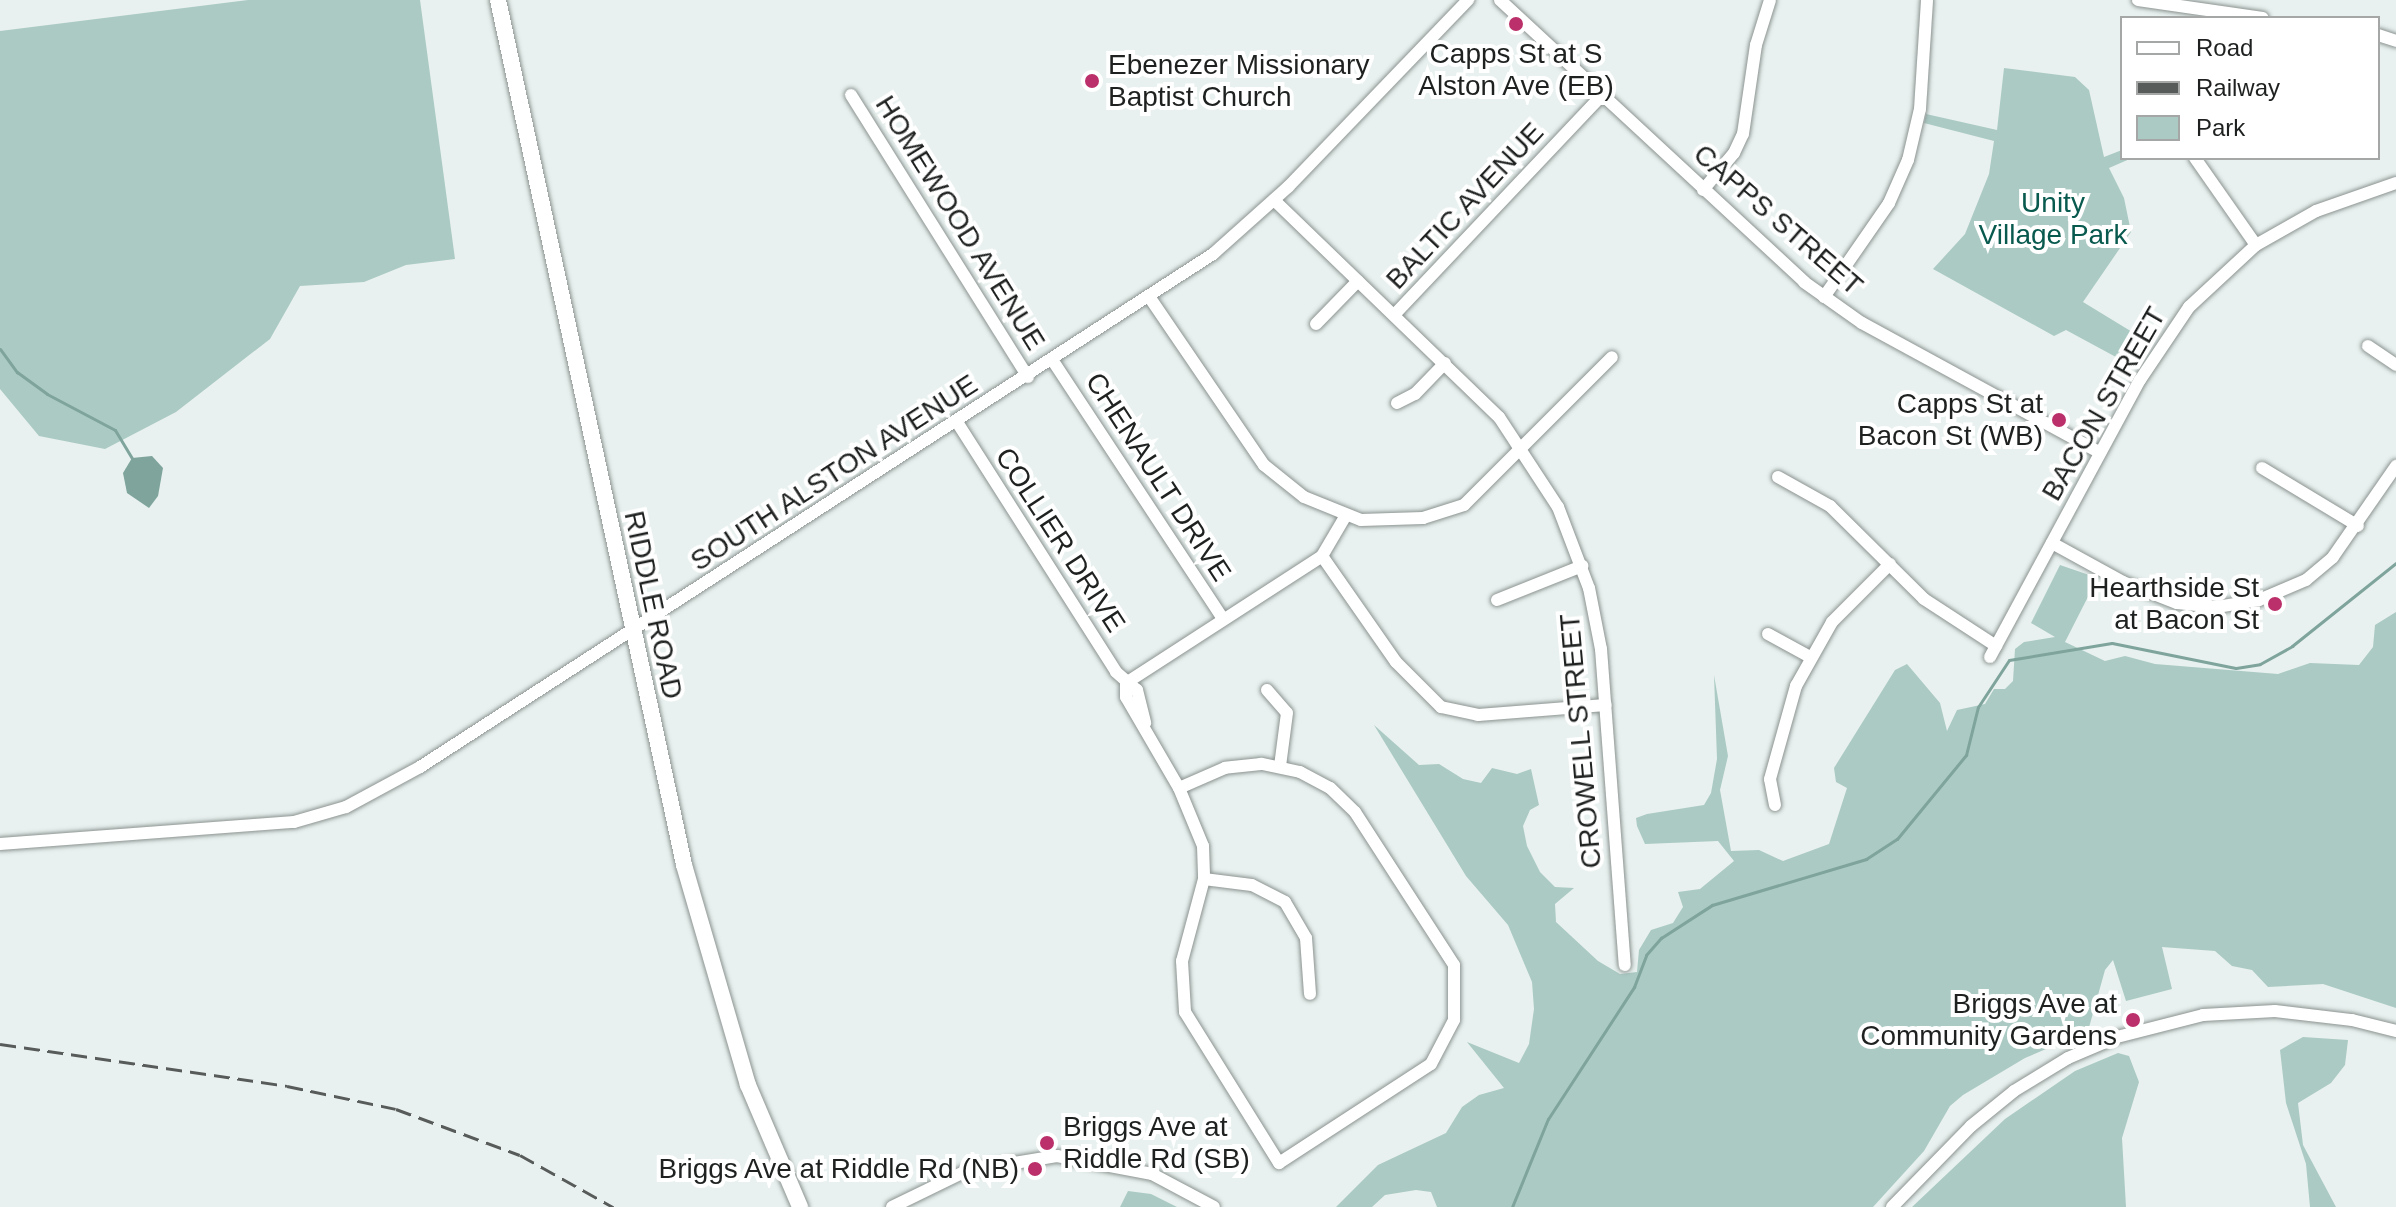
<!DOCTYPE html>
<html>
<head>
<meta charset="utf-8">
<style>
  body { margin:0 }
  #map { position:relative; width:2396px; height:1207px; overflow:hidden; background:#e8f1ef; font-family:Arial,sans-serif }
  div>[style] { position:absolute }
  .green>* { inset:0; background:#abcac3 }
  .water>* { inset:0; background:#7ea49c }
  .stream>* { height:3px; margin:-1.5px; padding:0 1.5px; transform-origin:1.5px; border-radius:1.5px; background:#7ea49c }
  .roads { filter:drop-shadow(0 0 2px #8b9391) drop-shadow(0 0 2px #8b9391) }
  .minor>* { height:12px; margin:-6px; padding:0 6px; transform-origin:6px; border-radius:6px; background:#fff }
  .major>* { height:16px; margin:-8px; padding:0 8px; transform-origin:8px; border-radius:8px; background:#fff }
  .rail>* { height:3px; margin-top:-1.5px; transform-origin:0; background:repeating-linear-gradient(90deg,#575b5a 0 16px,transparent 0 24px) }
  .dots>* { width:22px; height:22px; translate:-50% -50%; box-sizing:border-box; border:4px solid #fff; border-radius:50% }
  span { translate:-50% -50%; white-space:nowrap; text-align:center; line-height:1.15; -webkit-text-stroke:8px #fff; paint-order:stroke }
  .poi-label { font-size:28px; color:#1e2120 }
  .left { translate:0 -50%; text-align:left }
  .right { translate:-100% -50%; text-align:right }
  .park-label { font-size:28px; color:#08594e }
  .street-label { font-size:28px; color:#1e2120 }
  .legend { position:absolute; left:2120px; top:16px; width:260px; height:144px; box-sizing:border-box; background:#fff; border:2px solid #a5a6a6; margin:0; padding:10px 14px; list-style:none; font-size:24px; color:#1e2120 }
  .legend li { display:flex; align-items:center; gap:16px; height:40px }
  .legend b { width:40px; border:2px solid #a5a6a6 }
</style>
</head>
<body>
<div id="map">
  <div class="green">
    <div style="clip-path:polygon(248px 0,420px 0,455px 259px,406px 265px,364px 282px,300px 286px,270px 339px,176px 412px,105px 449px,39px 436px,0 389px,0 31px)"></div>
    <div style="clip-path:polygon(2004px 68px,2075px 77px,2089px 90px,2104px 157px,2122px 150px,2122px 158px,2132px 158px,2109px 168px,2124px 198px,2131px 232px,2083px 302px,2142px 338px,2127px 363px,2066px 330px,2054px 336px,1933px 269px,1965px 234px,1989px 174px,1994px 141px,1924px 123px,1926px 114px,1997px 130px)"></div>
    <div style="clip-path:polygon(2060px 565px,2092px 576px,2095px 583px,2065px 642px,2105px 661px,2125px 656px,2155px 664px,2278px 674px,2310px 663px,2359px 665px,2373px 647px,2375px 625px,2396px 612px,2396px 1008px,2323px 984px,2268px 987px,2252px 970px,2232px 966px,2215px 951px,2162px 947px,2172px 989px,2126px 1001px,2113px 960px,2105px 970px,2088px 1031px,2025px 1058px,1963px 1095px,1950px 1106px,1924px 1151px,1873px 1207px,1437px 1207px,1431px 1192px,1416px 1190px,1385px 1195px,1372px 1207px,1336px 1207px,1378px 1165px,1446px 1133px,1462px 1107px,1479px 1095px,1504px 1088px,1467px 1042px,1519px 1063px,1529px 1044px,1534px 1009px,1532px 982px,1508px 925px,1466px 876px,1374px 725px,1419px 765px,1439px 764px,1463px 779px,1481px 783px,1492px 768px,1517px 774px,1531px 769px,1539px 805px,1530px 810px,1523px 826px,1527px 846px,1540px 872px,1555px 887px,1574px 888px,1555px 904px,1556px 922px,1598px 961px,1620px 974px,1637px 972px,1639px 950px,1651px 930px,1673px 923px,1683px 907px,1678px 892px,1700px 889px,1734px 861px,1718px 841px,1645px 844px,1637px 826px,1636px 818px,1647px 814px,1704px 805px,1711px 793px,1717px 759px,1714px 675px,1728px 756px,1720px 790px,1731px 851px,1759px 850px,1783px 861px,1829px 844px,1847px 788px,1836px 782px,1834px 768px,1895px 670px,1907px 664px,1940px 703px,1947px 731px,1957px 710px,1985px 704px,1994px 689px,2005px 689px,2013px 681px,2015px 649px,2024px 642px,2055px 637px,2031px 623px)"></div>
    <div style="clip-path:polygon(2303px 1037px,2348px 1040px,2345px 1065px,2331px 1083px,2298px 1103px,2303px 1145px,2336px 1207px,2310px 1207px,2306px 1164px,2286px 1103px,2280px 1050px)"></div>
    <div style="clip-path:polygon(2118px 1053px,2129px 1056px,2139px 1082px,2122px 1138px,2126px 1207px,1912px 1207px,2005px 1119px,2075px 1071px)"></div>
    <div style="clip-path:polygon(1128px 1191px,1151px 1194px,1177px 1207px,1120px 1207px)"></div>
  </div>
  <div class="water">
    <div style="clip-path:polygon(152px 456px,163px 468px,158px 496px,149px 508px,127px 493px,123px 473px,132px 458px)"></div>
  </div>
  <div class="stream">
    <div style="left:0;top:349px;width:29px;rotate:54deg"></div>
    <div style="left:17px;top:372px;width:37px;rotate:36deg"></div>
    <div style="left:47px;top:394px;width:77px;rotate:27.9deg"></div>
    <div style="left:115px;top:430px;width:33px;rotate:59deg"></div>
    <div style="left:1512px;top:1207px;width:95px;rotate:-67.8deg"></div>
    <div style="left:1548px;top:1119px;width:158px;rotate:-56.9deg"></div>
    <div style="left:1634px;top:987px;width:34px;rotate:-69deg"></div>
    <div style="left:1646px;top:955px;width:23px;rotate:-49deg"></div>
    <div style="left:1661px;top:938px;width:61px;rotate:-32.9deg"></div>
    <div style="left:1712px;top:905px;width:161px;rotate:-16.6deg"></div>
    <div style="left:1866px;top:859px;width:37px;rotate:-33deg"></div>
    <div style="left:1897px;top:839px;width:109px;rotate:-50.6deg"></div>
    <div style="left:1966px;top:755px;width:49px;rotate:-76deg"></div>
    <div style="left:1978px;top:707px;width:56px;rotate:-56.6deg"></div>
    <div style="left:2009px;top:660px;width:104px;rotate:-9.4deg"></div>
    <div style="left:2112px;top:643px;width:126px;rotate:11.4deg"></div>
    <div style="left:2236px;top:668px;width:24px;rotate:-9deg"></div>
    <div style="left:2260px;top:664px;width:37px;rotate:-29deg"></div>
    <div style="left:2292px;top:646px;width:133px;rotate:-38.6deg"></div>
  </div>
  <div class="roads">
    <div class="minor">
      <div style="left:1500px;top:0;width:415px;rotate:42.8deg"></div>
      <div style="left:1804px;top:282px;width:71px;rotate:35.3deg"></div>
      <div style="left:1862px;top:323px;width:271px;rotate:28.6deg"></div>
      <div style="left:2138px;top:0;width:126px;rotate:8.2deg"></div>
      <div style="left:2378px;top:35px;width:19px;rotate:18deg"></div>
      <div style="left:851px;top:95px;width:333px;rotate:57.9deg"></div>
      <div style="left:2195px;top:158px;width:106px;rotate:55deg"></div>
      <div style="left:1703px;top:190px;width:48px;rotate:-50deg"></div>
      <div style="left:1734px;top:153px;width:21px;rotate:-65deg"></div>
      <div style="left:1743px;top:134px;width:90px;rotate:-81.7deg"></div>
      <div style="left:1756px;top:45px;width:47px;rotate:-72.7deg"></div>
      <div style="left:1274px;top:200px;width:313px;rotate:44deg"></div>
      <div style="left:1499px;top:417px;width:108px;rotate:56.8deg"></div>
      <div style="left:1558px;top:507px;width:87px;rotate:69.1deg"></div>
      <div style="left:1589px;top:588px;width:62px;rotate:78.9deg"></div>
      <div style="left:1601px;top:649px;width:317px;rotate:85.7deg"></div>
      <div style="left:1824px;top:297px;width:114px;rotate:-55.3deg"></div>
      <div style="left:1889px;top:203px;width:47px;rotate:-66.2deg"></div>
      <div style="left:1908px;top:160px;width:52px;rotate:-76.8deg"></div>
      <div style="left:1920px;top:109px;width:109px;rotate:-86.3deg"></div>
      <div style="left:1150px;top:298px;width:202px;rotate:55.7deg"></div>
      <div style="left:1264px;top:465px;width:51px;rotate:38.7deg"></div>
      <div style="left:1304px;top:497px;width:61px;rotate:22deg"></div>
      <div style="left:1361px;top:520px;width:62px;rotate:-1.8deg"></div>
      <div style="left:1423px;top:518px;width:43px;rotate:-17.6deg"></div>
      <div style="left:1464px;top:505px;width:209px;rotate:-45deg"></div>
      <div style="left:1395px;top:314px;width:301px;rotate:-46.6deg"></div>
      <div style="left:1316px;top:324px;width:60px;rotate:-45.7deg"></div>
      <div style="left:2368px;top:346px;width:34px;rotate:34deg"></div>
      <div style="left:1053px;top:361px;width:309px;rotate:56.6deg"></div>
      <div style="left:1397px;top:403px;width:20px;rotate:-27deg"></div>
      <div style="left:1415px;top:394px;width:43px;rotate:-45.9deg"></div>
      <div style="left:957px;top:422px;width:296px;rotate:57.5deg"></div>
      <div style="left:1116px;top:672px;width:28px;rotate:41deg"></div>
      <div style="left:1137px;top:690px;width:34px;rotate:76deg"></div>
      <div style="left:2262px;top:468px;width:112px;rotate:31.1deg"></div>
      <div style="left:1778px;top:477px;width:60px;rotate:29.1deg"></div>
      <div style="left:1830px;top:506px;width:132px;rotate:44.7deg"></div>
      <div style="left:1924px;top:599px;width:86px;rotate:33.1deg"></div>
      <div style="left:2052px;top:543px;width:81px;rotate:28.8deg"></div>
      <div style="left:2123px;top:582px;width:58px;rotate:21.3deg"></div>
      <div style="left:2177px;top:603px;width:40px;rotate:5.7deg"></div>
      <div style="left:2217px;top:607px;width:43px;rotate:-9.5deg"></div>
      <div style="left:2259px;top:600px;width:51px;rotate:-23.1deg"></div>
      <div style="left:2306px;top:580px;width:35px;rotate:-40deg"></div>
      <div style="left:2333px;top:557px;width:111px;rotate:-55.3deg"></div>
      <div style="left:1322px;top:556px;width:129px;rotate:55.1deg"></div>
      <div style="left:1396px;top:662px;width:64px;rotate:45deg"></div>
      <div style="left:1441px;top:707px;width:38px;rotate:12deg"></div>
      <div style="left:1478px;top:715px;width:128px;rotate:-4.5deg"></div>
      <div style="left:1497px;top:600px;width:92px;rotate:-21.8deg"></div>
      <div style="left:1768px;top:634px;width:48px;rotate:28.7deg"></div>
      <div style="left:1990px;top:657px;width:315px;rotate:-61.6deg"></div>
      <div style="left:2140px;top:380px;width:88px;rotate:-56.1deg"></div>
      <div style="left:2189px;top:307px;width:91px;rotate:-42.8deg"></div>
      <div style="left:2256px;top:245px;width:69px;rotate:-29.5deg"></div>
      <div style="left:2316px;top:211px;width:85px;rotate:-19.3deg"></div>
      <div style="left:1126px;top:683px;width:14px;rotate:90deg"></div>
      <div style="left:1126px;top:697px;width:105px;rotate:59.8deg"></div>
      <div style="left:1179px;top:788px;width:63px;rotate:67.5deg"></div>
      <div style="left:1203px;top:846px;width:33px;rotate:88deg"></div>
      <div style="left:1204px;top:879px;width:85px;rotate:105deg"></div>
      <div style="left:1182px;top:961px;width:51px;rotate:86.6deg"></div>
      <div style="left:1185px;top:1012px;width:178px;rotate:58.1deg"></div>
      <div style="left:1279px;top:1163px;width:181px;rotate:-33.1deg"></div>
      <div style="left:1431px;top:1064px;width:50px;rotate:-62.4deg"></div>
      <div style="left:1454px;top:1020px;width:55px;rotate:-90deg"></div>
      <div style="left:1454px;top:965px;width:182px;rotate:-122.9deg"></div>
      <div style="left:1355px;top:812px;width:35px;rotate:-136deg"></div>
      <div style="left:1330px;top:788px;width:34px;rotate:-152deg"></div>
      <div style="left:1300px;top:772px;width:40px;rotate:-168deg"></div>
      <div style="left:1261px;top:764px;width:36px;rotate:174deg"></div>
      <div style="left:1225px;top:768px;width:50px;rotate:156.5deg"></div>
      <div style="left:1126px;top:683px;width:234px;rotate:-32.9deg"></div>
      <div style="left:1322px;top:556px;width:45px;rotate:-59.5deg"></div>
      <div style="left:1267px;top:690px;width:30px;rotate:49deg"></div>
      <div style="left:1287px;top:713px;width:53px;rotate:97.5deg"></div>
      <div style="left:1775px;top:805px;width:26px;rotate:-101deg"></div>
      <div style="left:1770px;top:779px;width:97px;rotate:-74.4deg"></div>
      <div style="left:1796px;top:686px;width:73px;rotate:-60.6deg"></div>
      <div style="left:1832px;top:622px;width:82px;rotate:-45deg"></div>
      <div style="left:0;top:844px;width:295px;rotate:-4.3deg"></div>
      <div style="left:294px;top:822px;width:54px;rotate:-16.1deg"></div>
      <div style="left:346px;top:807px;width:84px;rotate:-28.4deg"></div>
      <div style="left:420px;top:767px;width:944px;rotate:-32.9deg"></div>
      <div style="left:1213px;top:254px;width:101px;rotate:-41.8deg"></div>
      <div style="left:1288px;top:187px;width:260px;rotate:-46.1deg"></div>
      <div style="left:1204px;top:879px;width:48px;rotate:7.1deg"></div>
      <div style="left:1252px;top:885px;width:37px;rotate:27deg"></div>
      <div style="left:1285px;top:902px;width:42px;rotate:59.7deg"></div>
      <div style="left:1306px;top:938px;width:56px;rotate:85.9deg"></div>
      <div style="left:892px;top:1207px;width:82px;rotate:-25.9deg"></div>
      <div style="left:966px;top:1171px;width:92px;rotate:-9.4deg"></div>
      <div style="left:1057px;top:1156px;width:97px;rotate:10.7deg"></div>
      <div style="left:1152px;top:1174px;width:70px;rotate:28deg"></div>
      <div style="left:1892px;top:1207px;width:113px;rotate:-45.7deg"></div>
      <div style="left:1971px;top:1126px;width:55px;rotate:-39.1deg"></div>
      <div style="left:2014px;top:1091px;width:63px;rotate:-31.4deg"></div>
      <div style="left:2068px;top:1058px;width:53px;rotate:-23.2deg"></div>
      <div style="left:2117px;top:1037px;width:89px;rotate:-14.3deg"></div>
      <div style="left:2203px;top:1015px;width:72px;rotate:-3.2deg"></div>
      <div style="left:2275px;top:1011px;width:78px;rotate:6.7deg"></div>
      <div style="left:2352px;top:1020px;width:45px;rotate:14deg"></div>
    </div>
    <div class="major">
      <div style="left:498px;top:0;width:885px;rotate:77.86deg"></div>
      <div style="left:684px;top:865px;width:229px;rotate:73.8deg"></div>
      <div style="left:748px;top:1085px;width:133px;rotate:66.9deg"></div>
    </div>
  </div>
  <div class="rail">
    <div style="left:0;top:1044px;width:290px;rotate:8.3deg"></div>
    <div style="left:287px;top:1086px;width:111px;rotate:11.9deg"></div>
    <div style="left:396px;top:1109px;width:132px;rotate:20.4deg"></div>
    <div style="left:520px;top:1155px;width:107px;rotate:29.2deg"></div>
  </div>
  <div class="dots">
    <div style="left:1516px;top:24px;background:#bb306a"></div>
    <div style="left:1092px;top:81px;background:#bb306a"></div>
    <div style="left:2059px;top:420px;background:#bb306a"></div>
    <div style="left:2275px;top:604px;background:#bb306a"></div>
    <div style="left:2133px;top:1020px;background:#bb306a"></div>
    <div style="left:1047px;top:1143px;background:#bb306a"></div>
    <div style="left:1035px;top:1169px;background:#bb306a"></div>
  </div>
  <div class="poi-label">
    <span style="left:1516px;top:70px">Capps St at S<br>Alston Ave (EB)</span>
    <span class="left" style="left:1108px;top:81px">Ebenezer Missionary<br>Baptist Church</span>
    <span class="right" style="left:2043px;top:420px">Capps St at<br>Bacon St (WB)</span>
    <span class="right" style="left:2259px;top:604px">Hearthside St<br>at Bacon St</span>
    <span class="right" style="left:2117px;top:1020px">Briggs Ave at<br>Community Gardens</span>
    <span class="left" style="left:1063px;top:1143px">Briggs Ave at<br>Riddle Rd (SB)</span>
    <span class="right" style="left:1019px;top:1169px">Briggs Ave at Riddle Rd (NB)</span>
  </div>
  <div class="park-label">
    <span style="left:2053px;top:219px">Unity<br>Village Park</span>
  </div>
  <div class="street-label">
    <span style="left:1465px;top:206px;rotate:-47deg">BALTIC AVENUE</span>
    <span style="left:1778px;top:220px;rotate:41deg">CAPPS STREET</span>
    <span style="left:960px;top:223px;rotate:58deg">HOMEWOOD AVENUE</span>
    <span style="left:2104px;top:404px;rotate:-60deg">BACON STREET</span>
    <span style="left:834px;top:473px;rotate:-33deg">SOUTH ALSTON AVENUE</span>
    <span style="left:1158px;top:477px;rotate:57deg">CHENAULT DRIVE</span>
    <span style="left:1060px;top:540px;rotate:57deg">COLLIER DRIVE</span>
    <span style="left:653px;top:605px;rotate:78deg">RIDDLE ROAD</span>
    <span style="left:1581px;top:741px;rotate:-95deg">CROWELL STREET</span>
  </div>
  <ul class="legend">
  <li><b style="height:10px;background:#fff"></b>Road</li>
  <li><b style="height:10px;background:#575b5a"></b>Railway</li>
  <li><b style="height:22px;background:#abcac3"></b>Park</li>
  </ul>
</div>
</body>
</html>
